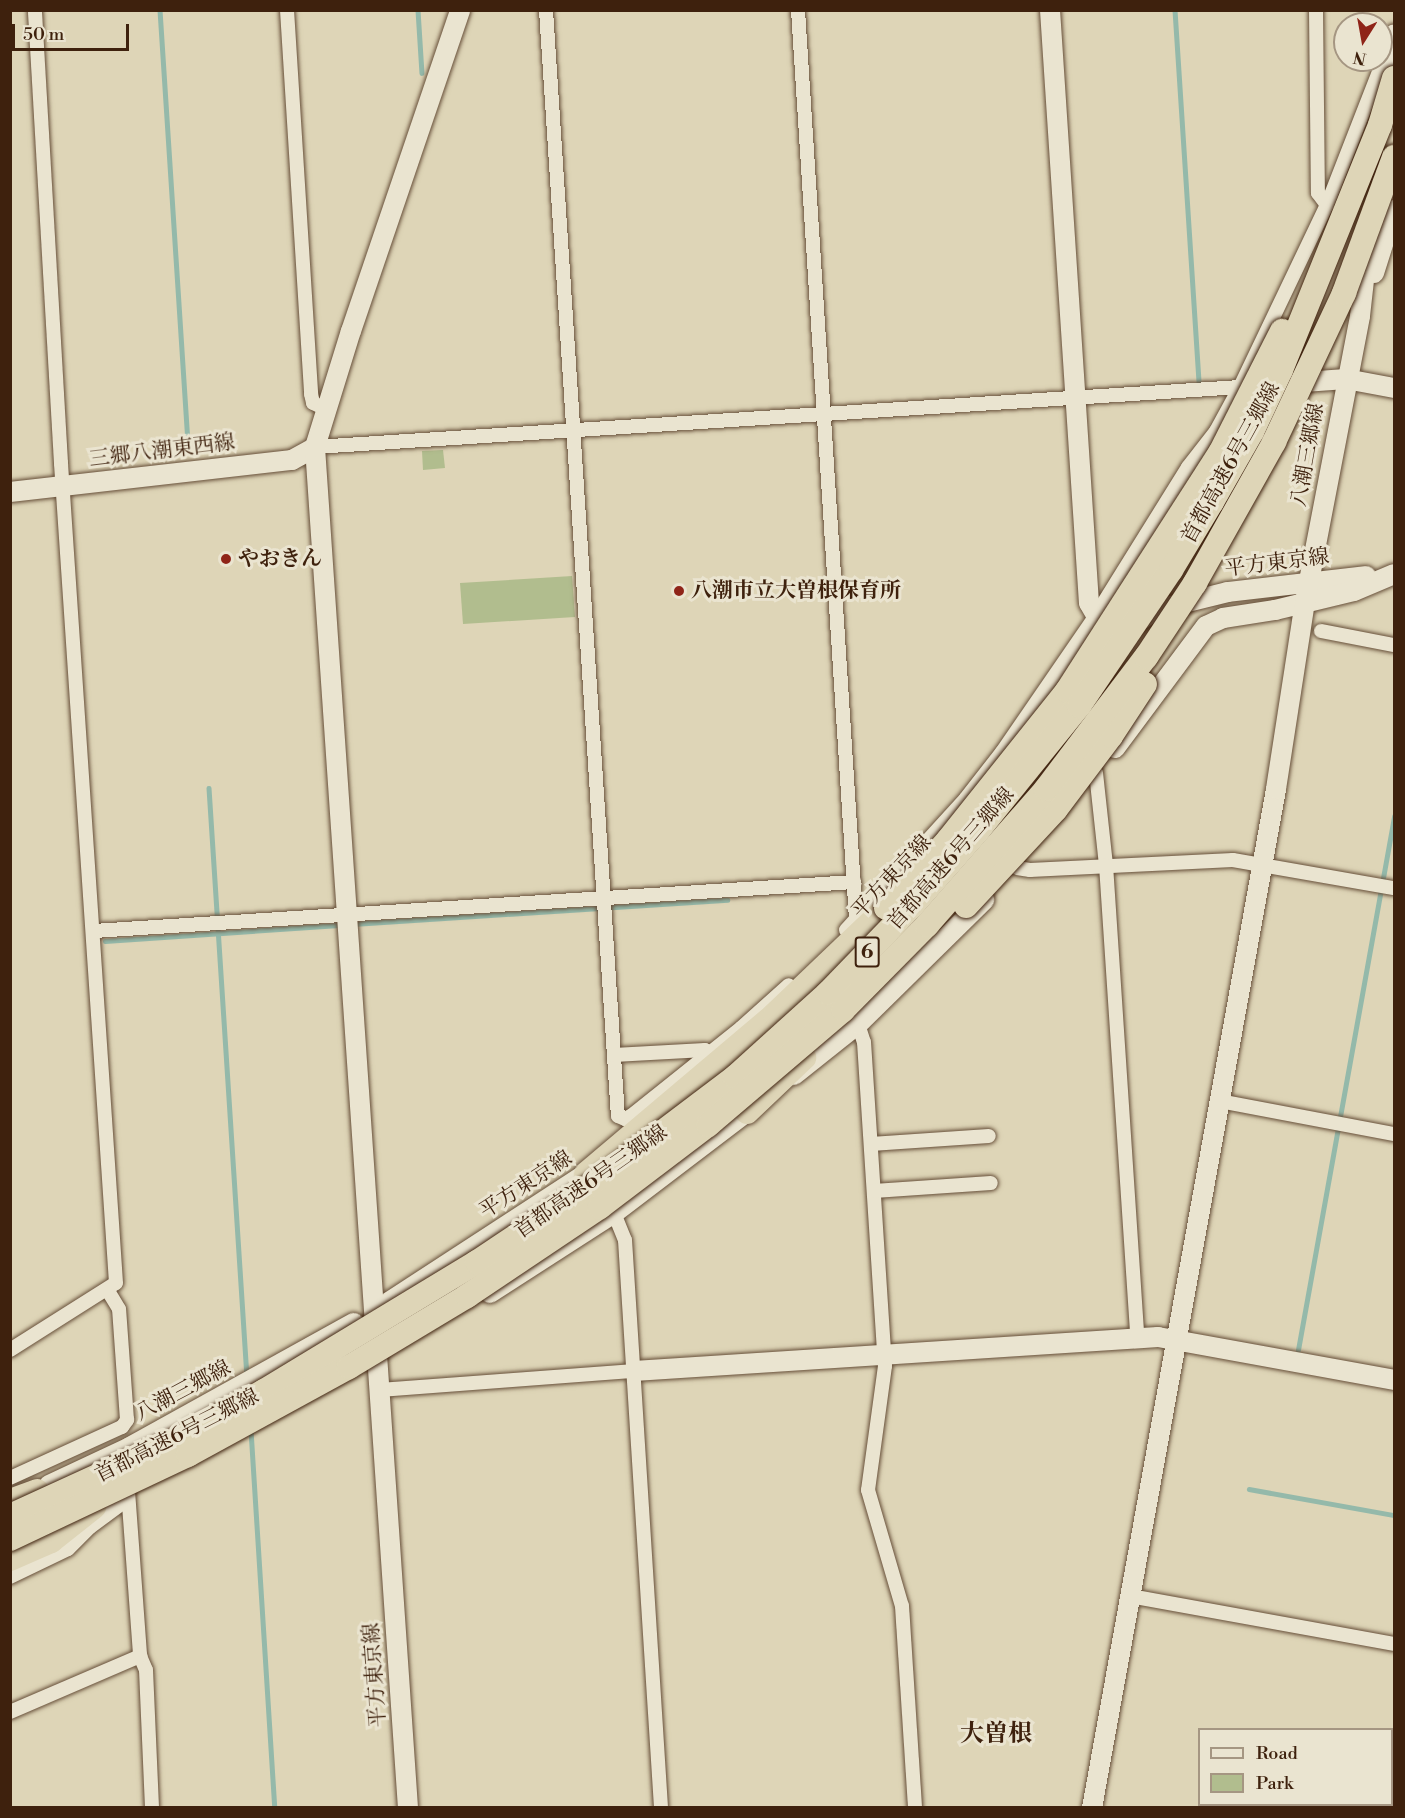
<!DOCTYPE html>
<html>
<head>
<meta charset="utf-8">
<style>
  body { margin:0 }
  #map { position:relative; width:1405px; height:1818px; overflow:hidden; background:#ded5b7; font-family:"Libre Bodoni","Noto Serif JP",serif }
  div>[style] { position:absolute }
  .green>* { inset:0; background:#b1bd8e }
  .stream>* { height:4.5px; margin:-2.25px; padding:0 2.25px; transform-origin:2.25px; border-radius:2.25px; background:#94b9aa }
  .roads { filter:drop-shadow(0 0 2px #664e38) drop-shadow(0 0 2px #664e38) }
  .street>* { height:14px; margin:-7px; padding:0 7px; transform-origin:7px; border-radius:7px; background:#eae4d0 }
  .secondary>* { height:20px; margin:-10px; padding:0 10px; transform-origin:10px; border-radius:10px; background:#eae4d0 }
  .highway>* { height:24px; margin:-12px; padding:0 12px; transform-origin:12px; border-radius:12px; background:#ded5b7 }
  .bridges { filter:drop-shadow(0 0 2px #3e210d) drop-shadow(0 0 2px #3e210d) }
  .highway-bridge>* { height:24px; margin:-12px; padding:0 12px; transform-origin:12px; border-radius:12px; background:#ded5b7 }
  .dots>* { width:16px; height:16px; translate:-50% -50%; box-sizing:border-box; border:3px solid #eae4d0; border-radius:50% }
  span { translate:-50% -50%; white-space:nowrap; text-align:center; line-height:1.15; -webkit-text-stroke:6px #eae4d0; paint-order:stroke }
  .shield-label span { padding:2px 4px; background:#eae4d0; border:2px solid; border-radius:4px; -webkit-text-stroke-width:0 }
  .shield-label { font-size:20px; color:#3e210d; font-weight:700 }
  .street-label { font-size:21px; color:#3e210d }
  .poi-label { font-size:21px; color:#3e210d; font-weight:700 }
  .left { translate:0 -50%; text-align:left }
  .quarter-label { font-size:24px; color:#3e210d; font-weight:700 }
  .frame { position:absolute; inset:0; border:12px solid #3e210d; pointer-events:none }
  .legend { position:absolute; left:1198px; top:1728px; width:195px; height:78px; box-sizing:border-box; background:#eae4d0; border:2px solid #a59682; margin:0; padding:8px 10px; list-style:none; font-size:18px; color:#3e210d }
  .legend li { display:flex; align-items:center; gap:12px; height:30px }
  .legend b { width:30px; border:2px solid #a59682 }
  .north { position:absolute; left:1333px; top:12px; width:60px; height:60px; box-sizing:border-box; background:#eae4d0; border:2px solid #a59682; border-radius:50%; rotate:191deg; font-size:16px; font-weight:700; line-height:24px; text-align:center; color:#3e210d }
  .north::after { content:''; display:block; margin:auto; width:21px; height:27px; background:#8f2418; clip-path:polygon(50% 0,100% 100%,50% 72%,0 100%) }
  .scale { position:absolute; left:12px; top:24px; width:117px; height:27px; box-sizing:border-box; border:3px solid #3e210d; border-top:0; padding-left:8px; font-size:18px; line-height:21px; white-space:nowrap; color:#3e210d; -webkit-text-stroke:4px #eae4d0; paint-order:stroke }
</style>
</head>
<body>
<div id="map">
  <div class="green">
    <div style="clip-path:polygon(443px 450px,445px 468px,423px 470px,422px 451px)"></div>
    <div style="clip-path:polygon(572px 576px,575px 617px,463px 624px,460px 583px)"></div>
  </div>
  <div class="stream">
    <div style="left:160px;top:10px;width:439px;rotate:86.3deg"></div>
    <div style="left:418px;top:10px;width:63px;rotate:86.4deg"></div>
    <div style="left:1175px;top:10px;width:373px;rotate:86.3deg"></div>
    <div style="left:209px;top:788px;width:590px;rotate:86.31deg"></div>
    <div style="left:353px;top:924px;width:375px;rotate:-3.7deg"></div>
    <div style="left:105px;top:941px;width:238px;rotate:-3.9deg"></div>
    <div style="left:1298px;top:1350px;width:542px;rotate:-79.79deg"></div>
    <div style="left:251px;top:1430px;width:379px;rotate:86.4deg"></div>
    <div style="left:1249px;top:1489px;width:147px;rotate:10.2deg"></div>
  </div>
  <div class="roads">
    <div class="street">
      <div style="left:287px;top:10px;width:385px;rotate:86.4deg"></div>
      <div style="left:311px;top:394px;width:9px;rotate:77deg"></div>
      <div style="left:313px;top:403px;width:14px;rotate:25deg"></div>
      <div style="left:546px;top:10px;width:1108px;rotate:86.28deg"></div>
      <div style="left:618px;top:1116px;width:8px;rotate:23deg"></div>
      <div style="left:625px;top:1119px;width:7px;rotate:-27deg"></div>
      <div style="left:631px;top:1116px;width:141px;rotate:-38.7deg"></div>
      <div style="left:741px;top:1028px;width:64px;rotate:-41.9deg"></div>
      <div style="left:798px;top:10px;width:912px;rotate:86.35deg"></div>
      <div style="left:1316px;top:10px;width:183px;rotate:89.4deg"></div>
      <div style="left:1318px;top:193px;width:15px;rotate:53deg"></div>
      <div style="left:315px;top:447px;width:927px;rotate:-3.71deg"></div>
      <div style="left:1321px;top:631px;width:74px;rotate:10.9deg"></div>
      <div style="left:1096px;top:773px;width:93px;rotate:83.8deg"></div>
      <div style="left:1106px;top:865px;width:473px;rotate:86.2deg"></div>
      <div style="left:1017px;top:868px;width:13px;rotate:9deg"></div>
      <div style="left:1030px;top:870px;width:203px;rotate:-2.8deg"></div>
      <div style="left:1233px;top:860px;width:163px;rotate:9.9deg"></div>
      <div style="left:846px;top:930px;width:178px;rotate:-47.7deg"></div>
      <div style="left:966px;top:798px;width:58px;rotate:-52deg"></div>
      <div style="left:1002px;top:752px;width:166px;rotate:-55.5deg"></div>
      <div style="left:1096px;top:615px;width:174px;rotate:-58.1deg"></div>
      <div style="left:1188px;top:467px;width:46px;rotate:-52.1deg"></div>
      <div style="left:1216px;top:431px;width:50px;rotate:-61.4deg"></div>
      <div style="left:1240px;top:387px;width:202px;rotate:-64.5deg"></div>
      <div style="left:1327px;top:205px;width:162px;rotate:-68.7deg"></div>
      <div style="left:94px;top:931px;width:762px;rotate:-3.69deg"></div>
      <div style="left:858px;top:1024px;width:19px;rotate:72deg"></div>
      <div style="left:864px;top:1042px;width:325px;rotate:86.3deg"></div>
      <div style="left:885px;top:1366px;width:125px;rotate:97.8deg"></div>
      <div style="left:868px;top:1490px;width:121px;rotate:73.7deg"></div>
      <div style="left:902px;top:1606px;width:202px;rotate:86.3deg"></div>
      <div style="left:614px;top:1055px;width:91px;rotate:-3.1deg"></div>
      <div style="left:705px;top:1050px;width:6px;rotate:31deg"></div>
      <div style="left:1219px;top:1101px;width:178px;rotate:10.7deg"></div>
      <div style="left:871px;top:1144px;width:118px;rotate:-3.9deg"></div>
      <div style="left:874px;top:1191px;width:117px;rotate:-3.9deg"></div>
      <div style="left:614px;top:1213px;width:29px;rotate:68deg"></div>
      <div style="left:625px;top:1240px;width:569px;rotate:86.37deg"></div>
      <div style="left:10px;top:1350px;width:125px;rotate:-32.3deg"></div>
      <div style="left:116px;top:1283px;width:822px;rotate:-93.84deg"></div>
      <div style="left:61px;top:463px;width:454px;rotate:-93.3deg"></div>
      <div style="left:380px;top:1390px;width:255px;rotate:-4.3deg"></div>
      <div style="left:10px;top:1478px;width:123px;rotate:-24.5deg"></div>
      <div style="left:122px;top:1427px;width:9px;rotate:-54deg"></div>
      <div style="left:127px;top:1420px;width:111px;rotate:-94.1deg"></div>
      <div style="left:119px;top:1309px;width:23px;rotate:-121deg"></div>
      <div style="left:128px;top:1491px;width:165px;rotate:85.8deg"></div>
      <div style="left:140px;top:1656px;width:15px;rotate:67deg"></div>
      <div style="left:146px;top:1670px;width:138px;rotate:87.5deg"></div>
      <div style="left:10px;top:1577px;width:64px;rotate:-25.8deg"></div>
      <div style="left:68px;top:1549px;width:31px;rotate:-45deg"></div>
      <div style="left:90px;top:1527px;width:47px;rotate:-36.4deg"></div>
      <div style="left:1130px;top:1596px;width:268px;rotate:10.3deg"></div>
      <div style="left:10px;top:1712px;width:142px;rotate:-23.3deg"></div>
    </div>
    <div class="secondary">
      <div style="left:1050px;top:10px;width:594px;rotate:86.24deg"></div>
      <div style="left:1089px;top:603px;width:14px;rotate:60deg"></div>
      <div style="left:1387px;top:94px;width:60px;rotate:-83.3deg"></div>
      <div style="left:1374px;top:273px;width:66px;rotate:-72.4deg"></div>
      <div style="left:1290px;top:383px;width:56px;rotate:-4.1deg"></div>
      <div style="left:1346px;top:379px;width:49px;rotate:10.6deg"></div>
      <div style="left:10px;top:492px;width:284px;rotate:-6.5deg"></div>
      <div style="left:292px;top:460px;width:26px;rotate:-29deg"></div>
      <div style="left:1138px;top:622px;width:21px;rotate:-35deg"></div>
      <div style="left:1155px;top:610px;width:75px;rotate:-13.9deg"></div>
      <div style="left:1228px;top:592px;width:139px;rotate:-6.6deg"></div>
      <div style="left:1115px;top:748px;width:152px;rotate:-53.3deg"></div>
      <div style="left:1206px;top:626px;width:19px;rotate:-25deg"></div>
      <div style="left:1223px;top:618px;width:53px;rotate:-8.7deg"></div>
      <div style="left:1275px;top:610px;width:81px;rotate:-13.5deg"></div>
      <div style="left:1354px;top:591px;width:43px;rotate:-23deg"></div>
      <div style="left:794px;top:1075px;width:82px;rotate:-38.6deg"></div>
      <div style="left:858px;top:1024px;width:177px;rotate:-44.5deg"></div>
      <div style="left:490px;top:1293px;width:148px;rotate:-32.8deg"></div>
      <div style="left:614px;top:1213px;width:180px;rotate:-37.3deg"></div>
      <div style="left:389px;top:1302px;width:249px;rotate:-33.1deg"></div>
      <div style="left:634px;top:1371px;width:525px;rotate:-3.71deg"></div>
      <div style="left:1158px;top:1337px;width:240px;rotate:10.3deg"></div>
      <div style="left:49px;top:1485px;width:89px;rotate:-25.1deg"></div>
      <div style="left:130px;top:1447px;width:256px;rotate:-29deg"></div>
      <div style="left:408px;top:1808px;width:1364px;rotate:-93.91deg"></div>
      <div style="left:315px;top:447px;width:121px;rotate:-72.8deg"></div>
      <div style="left:351px;top:331px;width:339px;rotate:-71.2deg"></div>
      <div style="left:1092px;top:1808px;width:1035px;rotate:-79.76deg"></div>
      <div style="left:1276px;top:789px;width:189px;rotate:-81.2deg"></div>
      <div style="left:1305px;top:602px;width:291px;rotate:-79.1deg"></div>
      <div style="left:1360px;top:316px;width:71px;rotate:-83.6deg"></div>
    </div>
    <div class="highway">
      <div style="left:747px;top:1112px;width:79px;rotate:-43.5deg"></div>
      <div style="left:586px;top:1174px;width:248px;rotate:-40.2deg"></div>
      <div style="left:775px;top:1014px;width:153px;rotate:-43.7deg"></div>
      <div style="left:10px;top:1501px;width:29px;rotate:-20deg"></div>
      <div style="left:10px;top:1559px;width:45px;rotate:-23.7deg"></div>
      <div style="left:51px;top:1541px;width:55px;rotate:-38.3deg"></div>
    </div>
  </div>
  <div class="bridges">
    <div class="highway-bridge">
      <div style="left:966px;top:906px;width:132px;rotate:-47.1deg"></div>
      <div style="left:1056px;top:809px;width:91px;rotate:-53deg"></div>
      <div style="left:1111px;top:736px;width:62px;rotate:-56.8deg"></div>
      <div style="left:886px;top:908px;width:92px;rotate:-47.6deg"></div>
      <div style="left:948px;top:840px;width:191px;rotate:-51.4deg"></div>
      <div style="left:1067px;top:691px;width:283px;rotate:-57.3deg"></div>
      <div style="left:1220px;top:453px;width:137px;rotate:-63.1deg"></div>
      <div style="left:10px;top:1516px;width:187px;rotate:-24.6deg"></div>
      <div style="left:180px;top:1438px;width:96px;rotate:-29.2deg"></div>
      <div style="left:264px;top:1391px;width:249px;rotate:-31.2deg"></div>
      <div style="left:477px;top:1262px;width:137px;rotate:-33.7deg"></div>
      <div style="left:591px;top:1186px;width:181px;rotate:-37.1deg"></div>
      <div style="left:735px;top:1077px;width:125px;rotate:-42.1deg"></div>
      <div style="left:828px;top:993px;width:122px;rotate:-46deg"></div>
      <div style="left:913px;top:905px;width:98px;rotate:-48.7deg"></div>
      <div style="left:978px;top:831px;width:161px;rotate:-51.1deg"></div>
      <div style="left:1079px;top:706px;width:164px;rotate:-55.9deg"></div>
      <div style="left:1171px;top:570px;width:79px;rotate:-58.9deg"></div>
      <div style="left:1212px;top:502px;width:81px;rotate:-60.3deg"></div>
      <div style="left:1252px;top:432px;width:68px;rotate:-64.9deg"></div>
      <div style="left:1281px;top:370px;width:264px;rotate:-68deg"></div>
      <div style="left:1380px;top:125px;width:49px;rotate:-73.4deg"></div>
      <div style="left:10px;top:1539px;width:197px;rotate:-25.3deg"></div>
      <div style="left:188px;top:1455px;width:183px;rotate:-28.7deg"></div>
      <div style="left:349px;top:1367px;width:138px;rotate:-31deg"></div>
      <div style="left:467px;top:1296px;width:160px;rotate:-33.8deg"></div>
      <div style="left:600px;top:1207px;width:136px;rotate:-37.2deg"></div>
      <div style="left:708px;top:1125px;width:177px;rotate:-40.4deg"></div>
      <div style="left:843px;top:1010px;width:120px;rotate:-45.3deg"></div>
      <div style="left:927px;top:925px;width:181px;rotate:-48.8deg"></div>
      <div style="left:1046px;top:789px;width:166px;rotate:-52.9deg"></div>
      <div style="left:1146px;top:657px;width:89px;rotate:-56.5deg"></div>
      <div style="left:1195px;top:583px;width:162px;rotate:-60.7deg"></div>
      <div style="left:1274px;top:442px;width:165px;rotate:-64.8deg"></div>
      <div style="left:1344px;top:293px;width:145px;rotate:-69.8deg"></div>
    </div>
  </div>
  <div class="dots">
    <div style="left:226px;top:559px;background:#8f2418"></div>
    <div style="left:679px;top:591px;background:#8f2418"></div>
  </div>
  <div class="shield-label">
    <span style="left:867px;top:952px">6</span>
  </div>
  <div class="street-label">
    <span style="left:162px;top:451px;rotate:-7deg">三郷八潮東西線</span>
    <span style="left:1308px;top:455px;rotate:-80deg">八潮三郷線</span>
    <span style="left:1231px;top:463px;rotate:-61deg">首都高速6号三郷線</span>
    <span style="left:1277px;top:563px;rotate:-7deg">平方東京線</span>
    <span style="left:951px;top:859px;rotate:-49deg">首都高速6号三郷線</span>
    <span style="left:892px;top:877px;rotate:-47deg">平方東京線</span>
    <span style="left:591px;top:1182px;rotate:-35deg">首都高速6号三郷線</span>
    <span style="left:526px;top:1185px;rotate:-33deg">平方東京線</span>
    <span style="left:183px;top:1391px;rotate:-28deg">八潮三郷線</span>
    <span style="left:177px;top:1436px;rotate:-27deg">首都高速6号三郷線</span>
    <span style="left:375px;top:1675px;rotate:-94deg">平方東京線</span>
  </div>
  <div class="poi-label">
    <span class="left" style="left:238px;top:559px">やおきん</span>
    <span class="left" style="left:691px;top:591px">八潮市立大曽根保育所</span>
  </div>
  <div class="quarter-label">
    <span style="left:996px;top:1735px">大曽根</span>
  </div>
  <div class="frame"></div>
  <ul class="legend">
  <li><b style="height:8px;background:#eae4d0"></b>Road</li>
  <li><b style="height:16px;background:#b1bd8e"></b>Park</li>
  </ul>
  <div class="north">N</div>
  <div class="scale">50 m</div>
</div>
</body>
</html>
